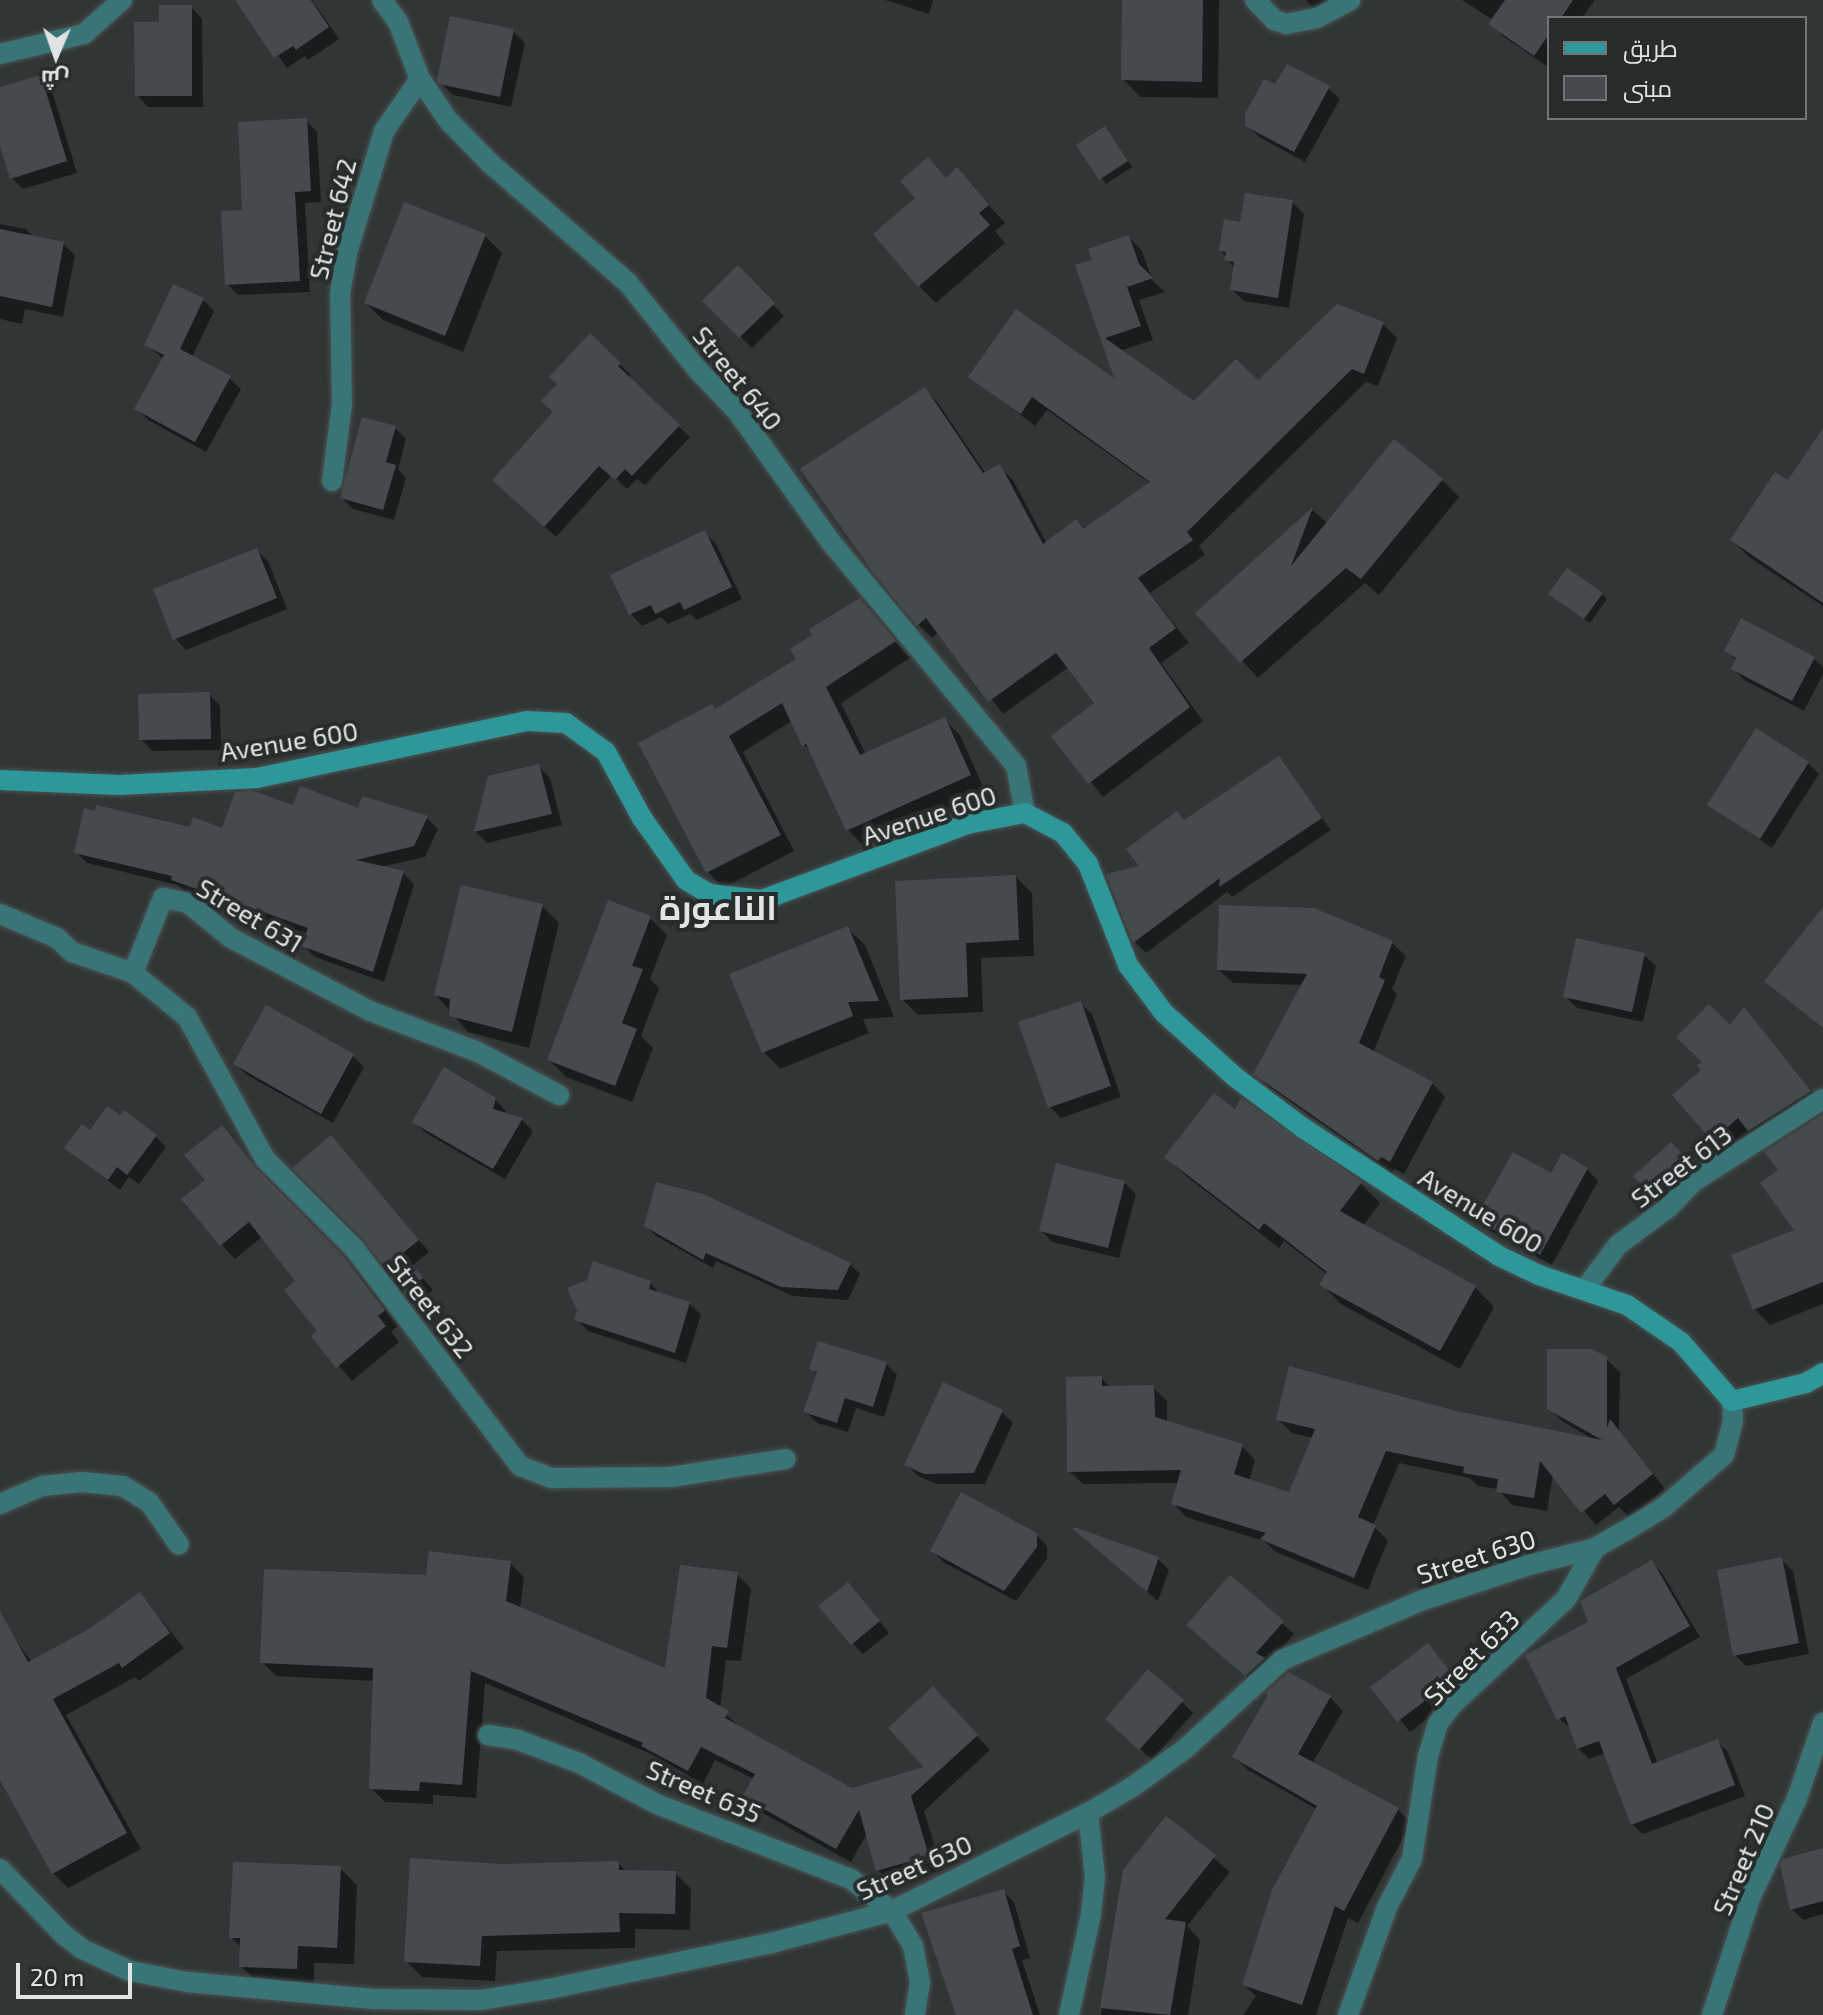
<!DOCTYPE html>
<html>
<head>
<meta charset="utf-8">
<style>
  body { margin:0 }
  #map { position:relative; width:1823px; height:2015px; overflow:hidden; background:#303636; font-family:"Exo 2",Cairo,sans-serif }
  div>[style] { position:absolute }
  .shadow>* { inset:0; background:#0007 }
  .building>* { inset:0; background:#454b4c }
  .roads { filter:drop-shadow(0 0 2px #4c5252) drop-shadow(0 0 2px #4c5252) }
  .minor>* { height:20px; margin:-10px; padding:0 10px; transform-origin:10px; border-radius:10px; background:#397476 }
  .secondary>* { height:20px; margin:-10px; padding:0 10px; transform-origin:10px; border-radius:10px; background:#2d979a }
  span { translate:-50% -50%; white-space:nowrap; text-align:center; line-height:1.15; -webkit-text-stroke:8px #262c2c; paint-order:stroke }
  .street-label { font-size:26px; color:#e0e4e4 }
  .district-label { font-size:34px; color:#e0e4e4; font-weight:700 }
  .legend { position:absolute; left:1547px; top:16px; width:260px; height:104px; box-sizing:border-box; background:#262c2c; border:2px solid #707676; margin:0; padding:10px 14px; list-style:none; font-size:24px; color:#e0e4e4 }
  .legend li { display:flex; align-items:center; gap:16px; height:40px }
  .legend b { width:40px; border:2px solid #707676 }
  .north { position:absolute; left:16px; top:16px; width:80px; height:80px; -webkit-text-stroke:6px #262c2c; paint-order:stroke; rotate:182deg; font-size:22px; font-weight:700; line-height:32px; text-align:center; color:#e0e4e4 }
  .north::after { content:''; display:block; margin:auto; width:28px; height:36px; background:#e0e4e4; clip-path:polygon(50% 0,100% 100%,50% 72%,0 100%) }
  .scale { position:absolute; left:16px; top:1963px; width:116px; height:36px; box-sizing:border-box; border:4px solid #e0e4e4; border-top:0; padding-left:10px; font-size:24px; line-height:28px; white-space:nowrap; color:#e0e4e4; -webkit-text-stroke:6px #262c2c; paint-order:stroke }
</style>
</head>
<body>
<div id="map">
  <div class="shadow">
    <div style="clip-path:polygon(238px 0,312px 0,339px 39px,308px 60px,305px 56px,287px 68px)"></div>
    <div style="clip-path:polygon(885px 0,933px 0,929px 14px)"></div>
    <div style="clip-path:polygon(1124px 0,1219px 0,1218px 98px,1140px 97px,1123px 79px)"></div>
    <div style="clip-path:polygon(1306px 0,1362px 0,1322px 19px)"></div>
    <div style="clip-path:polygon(1462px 0,1595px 0,1582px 18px,1549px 18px,1548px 67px,1504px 37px,1491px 24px,1493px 20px)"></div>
    <div style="clip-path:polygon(191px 7px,202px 19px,203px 107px,148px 107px,137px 95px,161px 24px)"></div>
    <div style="clip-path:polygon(513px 31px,525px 43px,511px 107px,453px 95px,441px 83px)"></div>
    <div style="clip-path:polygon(40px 77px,51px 88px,77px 173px,23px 189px,12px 178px,0 140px,0 89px)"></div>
    <div style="clip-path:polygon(1276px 87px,1328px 88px,1340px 99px,1305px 162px,1259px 137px,1247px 125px)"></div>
    <div style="clip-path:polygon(306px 120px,317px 132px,321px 202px,305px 203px,310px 292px,238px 295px,227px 284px,245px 212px)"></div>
    <div style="clip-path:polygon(1110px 134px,1132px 167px,1106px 184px,1079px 146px)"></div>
    <div style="clip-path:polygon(957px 170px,1005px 223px,995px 231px,1005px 243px,936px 303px,919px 286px,947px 179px)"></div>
    <div style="clip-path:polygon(1292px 202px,1304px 214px,1289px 308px,1244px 301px,1232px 290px,1235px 269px,1221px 251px,1242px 224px)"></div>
    <div style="clip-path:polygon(0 224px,26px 229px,35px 238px,63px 244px,75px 255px,63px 317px,25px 309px,22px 324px,0 319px)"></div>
    <div style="clip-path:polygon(485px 236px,502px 253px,463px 352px,383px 320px,366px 303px)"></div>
    <div style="clip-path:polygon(1129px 237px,1142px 251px,1152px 280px,1165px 292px,1139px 300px,1153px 340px,1120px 351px,1194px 404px,1258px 383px,1383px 324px,1397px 338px,1378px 386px,1366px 382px,1199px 546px,1205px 555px,1150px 593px,1189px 643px,1161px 663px,1203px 721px,1103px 797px,1054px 736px,1097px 703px,1069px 667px,1003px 714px,939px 632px,932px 638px,918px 624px,925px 389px,938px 403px,986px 474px,1000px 467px,1013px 480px,1047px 544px,1084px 530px,1151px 484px,1047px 410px,1035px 426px,971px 376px,1118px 383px,1078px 266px,1094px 261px)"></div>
    <div style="clip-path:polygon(738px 268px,784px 316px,752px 348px,705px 301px)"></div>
    <div style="clip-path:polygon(203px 300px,214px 311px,192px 357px,229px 378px,241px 389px,206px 452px,148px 420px,137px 409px,164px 359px,147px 345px)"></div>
    <div style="clip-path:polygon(590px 336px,631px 375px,628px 379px,690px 437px,645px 485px,637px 479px,627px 489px,612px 475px,556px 537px,505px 491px,555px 412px,559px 384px)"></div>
    <div style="clip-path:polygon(395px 428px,406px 439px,398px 469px,406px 478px,394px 520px,353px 509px,342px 498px)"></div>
    <div style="clip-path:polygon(1823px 465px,1823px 606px,1749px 557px,1732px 540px,1789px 483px)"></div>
    <div style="clip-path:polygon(1442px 480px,1459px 497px,1379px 595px,1365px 583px,1258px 678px,1198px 613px,1313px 510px,1328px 524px)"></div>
    <div style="clip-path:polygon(705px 533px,716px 544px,742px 599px,697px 620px,690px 614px,668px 624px,661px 617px,642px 626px,631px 614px,613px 576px)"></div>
    <div style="clip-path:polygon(256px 550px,268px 561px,287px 609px,186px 650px,175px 638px)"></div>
    <div style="clip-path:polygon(1602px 594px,1607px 599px,1590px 623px,1556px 599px)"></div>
    <div style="clip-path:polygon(860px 601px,910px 658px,841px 703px,866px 755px,944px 720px,960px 735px,985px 791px,863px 845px,848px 830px,813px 754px,804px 745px,792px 721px,743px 752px,794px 851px,723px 888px,708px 872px,640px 744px,716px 711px,799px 659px)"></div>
    <div style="clip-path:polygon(1726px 651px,1814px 659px,1823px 667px,1823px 674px,1804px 711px,1744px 680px,1733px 668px,1737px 661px)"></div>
    <div style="clip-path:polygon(209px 694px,220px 706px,221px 750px,152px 751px,141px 739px)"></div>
    <div style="clip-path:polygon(1278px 759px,1331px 830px,1232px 897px,1227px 892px,1146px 953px,1135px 942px,1109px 875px,1142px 867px,1185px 821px)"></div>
    <div style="clip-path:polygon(1808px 763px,1819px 774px,1772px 848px,1710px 805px)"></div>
    <div style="clip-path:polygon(539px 767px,550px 778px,562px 825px,487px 843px,476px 832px,489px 778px)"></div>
    <div style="clip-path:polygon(294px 808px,427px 818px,438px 829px,425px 857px,380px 867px,403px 873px,414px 884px,384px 982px,315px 957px,304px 946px,308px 934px,184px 891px,178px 885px,87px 863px,76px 852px,191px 830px,223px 830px)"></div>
    <div style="clip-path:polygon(1016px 877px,1032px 893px,1034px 956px,981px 958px,983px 1012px,918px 1015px,902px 999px)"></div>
    <div style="clip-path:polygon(542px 906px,559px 923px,529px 1048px,468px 1032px,436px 995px)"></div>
    <div style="clip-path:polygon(1313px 910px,1392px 943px,1406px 956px,1392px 989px,1397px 994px,1373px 1053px,1432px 1083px,1445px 1097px,1404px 1174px,1395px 1169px,1392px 1173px,1269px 1087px,1256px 1074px,1303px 985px,1233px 983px,1219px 970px)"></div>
    <div style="clip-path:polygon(1823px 910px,1823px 1028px,1767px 981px)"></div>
    <div style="clip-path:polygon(650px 918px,667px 935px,650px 979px,659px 988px,641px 1036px,653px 1048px,632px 1102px,566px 1077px,549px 1060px)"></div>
    <div style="clip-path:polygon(847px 928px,865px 945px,894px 1017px,863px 1019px,869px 1033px,780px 1069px,763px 1051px)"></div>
    <div style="clip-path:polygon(1644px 955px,1656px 966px,1643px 1022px,1577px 1008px,1566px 997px)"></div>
    <div style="clip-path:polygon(1080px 1003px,1092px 1014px,1121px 1097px,1061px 1118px,1050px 1107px)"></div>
    <div style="clip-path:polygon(1744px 1010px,1823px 1105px,1764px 1144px,1752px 1132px,1728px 1153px,1714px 1140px,1730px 1028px)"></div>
    <div style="clip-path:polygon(353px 1056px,364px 1067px,333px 1123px,247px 1075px,235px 1064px)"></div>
    <div style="clip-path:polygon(495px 1099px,506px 1111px,505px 1115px,522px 1120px,533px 1131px,505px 1179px,426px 1133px,415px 1122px)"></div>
    <div style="clip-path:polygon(1235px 1112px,1361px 1184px,1380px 1203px,1363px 1226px,1475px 1287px,1494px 1307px,1460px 1369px,1341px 1304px,1322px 1285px,1328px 1275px,1284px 1241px,1279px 1248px,1186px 1176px,1167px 1157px)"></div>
    <div style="clip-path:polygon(1823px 1117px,1823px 1304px,1770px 1325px,1754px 1308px,1797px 1231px,1781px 1170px)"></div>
    <div style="clip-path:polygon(222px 1127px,270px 1185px,358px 1274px,398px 1326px,391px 1332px,399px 1342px,352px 1381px,314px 1337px,320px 1331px,298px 1281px,263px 1236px,235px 1259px,221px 1244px,208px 1180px)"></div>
    <div style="clip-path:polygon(90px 1132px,155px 1136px,166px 1147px,139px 1184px,129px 1177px,120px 1190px,67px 1148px)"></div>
    <div style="clip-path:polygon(1671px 1144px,1694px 1169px,1659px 1201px,1636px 1177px)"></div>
    <div style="clip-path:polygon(342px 1149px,429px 1252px,412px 1266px,433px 1290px,418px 1303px,365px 1237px)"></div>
    <div style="clip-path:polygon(1587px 1169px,1598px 1181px,1552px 1265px,1489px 1230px,1478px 1219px,1552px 1176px)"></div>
    <div style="clip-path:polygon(1124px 1182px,1136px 1194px,1119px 1258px,1052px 1242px,1041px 1230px)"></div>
    <div style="clip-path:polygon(646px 1226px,850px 1264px,860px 1274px,848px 1300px,793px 1296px,716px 1261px,713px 1268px,656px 1236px)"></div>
    <div style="clip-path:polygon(650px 1283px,661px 1295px,689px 1303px,701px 1315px,686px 1363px,588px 1331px,577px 1319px)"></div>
    <div style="clip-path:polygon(1606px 1359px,1620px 1372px,1619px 1431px,1665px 1489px,1629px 1517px,1619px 1507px,1596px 1525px,1553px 1474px,1547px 1511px,1512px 1505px,1498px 1489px,1478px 1486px,1470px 1478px,1399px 1463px,1373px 1526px,1388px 1540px,1368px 1590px,1276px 1552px,1264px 1541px,1186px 1517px,1173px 1503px,1179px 1483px,1083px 1484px,1069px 1471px,1101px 1378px,1111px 1388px,1153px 1387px,1167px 1401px,1167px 1423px,1242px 1446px,1255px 1460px,1249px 1481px,1290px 1495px,1313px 1438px,1292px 1433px,1278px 1419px,1455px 1413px,1593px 1439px,1563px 1422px,1549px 1408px)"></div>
    <div style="clip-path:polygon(886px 1364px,897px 1375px,884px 1417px,856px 1408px,848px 1432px,817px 1423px,806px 1412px,818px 1375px,812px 1369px)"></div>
    <div style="clip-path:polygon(1002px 1412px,1013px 1423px,985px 1484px,937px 1484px,918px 1476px,906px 1464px)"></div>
    <div style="clip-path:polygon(1036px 1534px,1047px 1546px,1047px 1559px,1016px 1601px,943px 1562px,932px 1550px)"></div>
    <div style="clip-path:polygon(1087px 1540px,1158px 1559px,1169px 1570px,1158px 1601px)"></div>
    <div style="clip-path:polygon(1782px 1560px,1793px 1571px,1809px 1654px,1746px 1666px,1735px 1655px)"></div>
    <div style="clip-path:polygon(1652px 1562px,1662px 1573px,1700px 1637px,1626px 1679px,1658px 1764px,1718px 1742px,1728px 1752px,1745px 1796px,1643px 1834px,1632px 1824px,1606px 1753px,1589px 1759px,1578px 1748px,1571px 1728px,1558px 1718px)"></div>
    <div style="clip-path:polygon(510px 1563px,524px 1577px,520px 1609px,667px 1670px,737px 1574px,751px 1589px,741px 1661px,726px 1660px,720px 1708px,741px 1729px,852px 1790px,927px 1768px,947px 1703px,990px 1750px,924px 1811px,942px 1870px,892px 1884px,878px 1870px,867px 1833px,851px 1862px,759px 1811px,745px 1797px,754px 1779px,715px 1760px,703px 1784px,651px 1754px,485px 1683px,476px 1798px,433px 1795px,433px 1804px,385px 1802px,371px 1788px,375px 1681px,276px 1676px,262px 1662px,428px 1577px)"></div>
    <div style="clip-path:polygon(1230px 1578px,1294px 1634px,1268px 1664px,1258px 1686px,1200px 1636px)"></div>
    <div style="clip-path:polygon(140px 1594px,184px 1648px,139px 1681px,135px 1677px,66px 1715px,141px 1849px,68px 1888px,53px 1873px,0 1760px,0 1620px,32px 1662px,90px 1630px)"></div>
    <div style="clip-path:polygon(859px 1596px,889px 1633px,863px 1654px,852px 1643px)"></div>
    <div style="clip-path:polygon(1428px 1646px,1465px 1690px,1410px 1732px,1373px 1688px)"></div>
    <div style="clip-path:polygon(1330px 1697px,1343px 1711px,1312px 1764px,1398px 1809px,1411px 1823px,1358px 1923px,1348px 1918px,1316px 2015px,1243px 2015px,1256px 1996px,1244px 1985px,1318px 1810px,1248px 1770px,1234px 1757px)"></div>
    <div style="clip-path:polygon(1182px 1702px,1193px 1713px,1152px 1760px,1119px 1730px)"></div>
    <div style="clip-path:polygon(1167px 1818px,1230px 1872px,1187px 1926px,1200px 1940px,1188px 2015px,1101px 2015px,1124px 1871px)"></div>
    <div style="clip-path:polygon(1823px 1850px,1823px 1914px,1803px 1920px,1792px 1909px)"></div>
    <div style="clip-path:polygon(618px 1863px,627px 1872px,675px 1873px,691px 1889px,690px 1930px,635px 1929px,635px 1948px,497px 1951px,495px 1981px,422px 1977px,406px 1961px,501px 1866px)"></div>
    <div style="clip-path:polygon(340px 1868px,357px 1885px,354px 1964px,314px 1963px,314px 1985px,258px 1983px,241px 1966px,241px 1947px,231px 1937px)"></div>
    <div style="clip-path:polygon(1003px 1891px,1014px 1902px,1030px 1958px,1022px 1960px,1040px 2015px,958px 2015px,924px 1914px)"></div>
  </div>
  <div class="building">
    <div style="clip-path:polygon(235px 0,311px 0,329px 27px,296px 50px,293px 46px,274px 58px)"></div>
    <div style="clip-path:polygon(1122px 0,1203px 0,1202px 82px,1121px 80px)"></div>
    <div style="clip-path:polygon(1505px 0,1573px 0,1561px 18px,1549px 18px,1549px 34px,1534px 56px,1488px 24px)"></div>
    <div style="clip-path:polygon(159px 5px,192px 5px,192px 96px,135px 96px,134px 22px,159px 22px)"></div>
    <div style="clip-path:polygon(450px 16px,514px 29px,500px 97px,439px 84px,437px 80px)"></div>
    <div style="clip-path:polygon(1287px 64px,1330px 86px,1294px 152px,1245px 126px,1245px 114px,1264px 79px,1275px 84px)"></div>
    <div style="clip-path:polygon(41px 75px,67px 161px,10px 179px,0 146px,0 87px)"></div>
    <div style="clip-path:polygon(307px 118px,311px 191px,295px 192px,300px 281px,225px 285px,221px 211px,242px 210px,238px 122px)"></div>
    <div style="clip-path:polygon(1105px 126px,1128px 161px,1099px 180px,1076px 145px)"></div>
    <div style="clip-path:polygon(928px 157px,946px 178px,957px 167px,989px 205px,979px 213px,990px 225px,918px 287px,873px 234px,915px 198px,900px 181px)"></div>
    <div style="clip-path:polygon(1245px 193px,1293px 200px,1278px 298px,1230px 290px,1234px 262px,1224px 260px,1226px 252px,1219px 251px,1224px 219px,1240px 222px)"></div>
    <div style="clip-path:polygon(404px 202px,486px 234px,445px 336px,364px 303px)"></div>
    <div style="clip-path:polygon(0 229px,64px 242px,52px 307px,0 296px)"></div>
    <div style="clip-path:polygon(1129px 235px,1139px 264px,1153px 278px,1127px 287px,1141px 326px,1105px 338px,1194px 401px,1236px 359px,1258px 380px,1337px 304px,1384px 322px,1364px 374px,1352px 369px,1187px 532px,1193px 540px,1138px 578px,1176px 628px,1149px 648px,1190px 707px,1088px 784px,1051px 736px,1094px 703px,1056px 653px,988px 702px,926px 618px,917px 626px,872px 571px,800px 469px,925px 387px,983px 473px,1000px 464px,1043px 544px,1076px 519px,1083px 529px,1150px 482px,1032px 397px,1021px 414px,968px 377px,1016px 309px,1114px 378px,1075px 265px,1092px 260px,1088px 249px)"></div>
    <div style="clip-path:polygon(738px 265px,775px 303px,739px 338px,702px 301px)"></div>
    <div style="clip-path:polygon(173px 284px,204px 298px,180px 349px,231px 376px,195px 442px,134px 409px,164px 355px,144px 345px)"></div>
    <div style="clip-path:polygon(590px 333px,621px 363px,618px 366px,680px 425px,632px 476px,625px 469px,615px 480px,599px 466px,544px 527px,492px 480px,553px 412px,541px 401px,557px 384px,549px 377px)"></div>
    <div style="clip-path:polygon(362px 417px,396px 426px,386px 462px,396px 465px,383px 510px,340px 498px)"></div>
    <div style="clip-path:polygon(1823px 428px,1823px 603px,1730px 540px,1775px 472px,1788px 480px)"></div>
    <div style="clip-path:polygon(1394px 439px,1443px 479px,1361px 579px,1346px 568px,1240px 663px,1195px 613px,1313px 507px,1291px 566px)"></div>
    <div style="clip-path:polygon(705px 530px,732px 587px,684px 610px,680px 602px,655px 614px,651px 605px,629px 615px,610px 575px)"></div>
    <div style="clip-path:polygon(257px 548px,277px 598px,173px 640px,153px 589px)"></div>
    <div style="clip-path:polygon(1567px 568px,1603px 593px,1584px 619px,1548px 594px)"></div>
    <div style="clip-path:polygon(860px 598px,896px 641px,826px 687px,860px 755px,945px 717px,971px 775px,846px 831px,806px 744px,802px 746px,782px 703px,729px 736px,781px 835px,706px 873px,638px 743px,712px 704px,715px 709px,796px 659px,790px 649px,812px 635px,809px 629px)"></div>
    <div style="clip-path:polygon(1741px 618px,1815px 657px,1792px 701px,1731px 669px,1736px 658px,1724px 651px)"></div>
    <div style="clip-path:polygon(210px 692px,211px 739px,139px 740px,138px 694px)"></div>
    <div style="clip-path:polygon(1756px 728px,1809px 762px,1760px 839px,1707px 805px)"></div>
    <div style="clip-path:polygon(1279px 756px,1322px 818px,1219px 887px,1220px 878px,1133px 943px,1106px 874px,1139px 866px,1126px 849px,1177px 811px,1184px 820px)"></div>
    <div style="clip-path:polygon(539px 764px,552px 814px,474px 832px,488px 776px)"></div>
    <div style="clip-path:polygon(300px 786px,358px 808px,362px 796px,428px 816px,414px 846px,356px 860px,404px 871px,373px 972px,301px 946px,308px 928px,171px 880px,172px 876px,74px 853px,84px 808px,95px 811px,96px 805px,190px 827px,193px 817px,222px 828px,235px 792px,253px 791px,293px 805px)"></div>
    <div style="clip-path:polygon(1016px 875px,1019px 940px,966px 943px,968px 997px,900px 1000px,895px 881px)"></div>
    <div style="clip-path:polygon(461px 885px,543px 904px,512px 1032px,449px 1016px,450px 999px,434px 995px)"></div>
    <div style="clip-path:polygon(608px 900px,651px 916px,632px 966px,643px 969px,622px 1023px,637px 1029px,615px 1086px,547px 1060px)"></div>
    <div style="clip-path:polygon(1219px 905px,1314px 908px,1393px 941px,1379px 977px,1385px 980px,1359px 1043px,1433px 1082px,1390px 1162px,1381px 1157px,1378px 1161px,1253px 1074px,1307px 974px,1217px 970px)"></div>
    <div style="clip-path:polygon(1823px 907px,1823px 1028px,1764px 981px)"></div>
    <div style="clip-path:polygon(848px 926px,879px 1001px,848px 1002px,853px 1016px,762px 1053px,729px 974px)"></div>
    <div style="clip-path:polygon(1576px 938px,1645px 953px,1632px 1012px,1563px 997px)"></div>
    <div style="clip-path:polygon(1081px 1001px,1111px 1086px,1048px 1108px,1018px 1022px)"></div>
    <div style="clip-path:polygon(1709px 1004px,1730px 1025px,1744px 1007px,1811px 1091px,1748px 1131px,1738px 1118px,1712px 1141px,1672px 1095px,1701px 1070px,1697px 1065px,1702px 1062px,1676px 1037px)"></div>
    <div style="clip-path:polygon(266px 1005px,354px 1054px,321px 1114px,233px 1064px)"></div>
    <div style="clip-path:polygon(444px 1067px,496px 1098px,493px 1109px,523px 1118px,493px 1169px,412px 1122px)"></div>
    <div style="clip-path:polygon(1214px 1093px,1235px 1109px,1241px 1098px,1362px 1182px,1340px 1211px,1476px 1286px,1440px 1351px,1319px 1285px,1327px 1272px,1264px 1223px,1259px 1230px,1164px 1157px)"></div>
    <div style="clip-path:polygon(107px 1106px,120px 1115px,124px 1110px,157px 1135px,127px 1175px,117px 1167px,108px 1180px,64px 1148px,82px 1124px,90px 1130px)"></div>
    <div style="clip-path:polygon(1823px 1114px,1823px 1282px,1753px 1310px,1731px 1255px,1794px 1230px,1760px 1183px,1778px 1170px,1764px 1152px)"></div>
    <div style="clip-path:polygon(222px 1125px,256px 1168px,344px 1257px,385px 1310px,378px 1316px,386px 1326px,336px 1368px,311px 1336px,317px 1331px,284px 1290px,295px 1281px,249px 1222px,220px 1246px,181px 1199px,205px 1180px,184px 1155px)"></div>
    <div style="clip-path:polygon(331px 1135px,419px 1240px,403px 1253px,423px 1278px,405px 1293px,363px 1239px,292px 1168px)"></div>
    <div style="clip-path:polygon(1671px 1142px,1691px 1163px,1653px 1198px,1633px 1176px)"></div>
    <div style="clip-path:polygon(1513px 1152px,1551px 1173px,1562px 1153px,1588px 1168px,1540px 1255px,1475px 1219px)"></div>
    <div style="clip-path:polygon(1056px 1163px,1125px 1181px,1108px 1248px,1039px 1231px)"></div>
    <div style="clip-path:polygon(656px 1182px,703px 1194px,851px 1263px,838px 1290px,781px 1287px,706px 1253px,703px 1260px,644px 1226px)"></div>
    <div style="clip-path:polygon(593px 1261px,651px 1281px,649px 1289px,690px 1302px,675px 1353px,574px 1320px,577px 1311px,567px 1288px,587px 1280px)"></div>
    <div style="clip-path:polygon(818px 1341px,887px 1362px,873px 1407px,845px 1398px,837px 1423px,803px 1412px,817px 1372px,809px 1369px)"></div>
    <div style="clip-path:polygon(1547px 1349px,1592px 1349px,1607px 1357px,1607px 1428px,1610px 1419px,1653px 1474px,1614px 1505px,1605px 1494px,1581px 1513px,1540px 1461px,1534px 1498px,1496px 1492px,1498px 1479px,1463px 1473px,1464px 1467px,1386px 1451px,1358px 1517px,1376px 1525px,1354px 1578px,1260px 1539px,1266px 1533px,1171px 1504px,1181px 1470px,1067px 1472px,1066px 1377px,1102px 1376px,1102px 1386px,1154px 1385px,1155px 1417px,1243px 1444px,1234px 1474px,1289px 1492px,1315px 1429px,1276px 1420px,1289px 1366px,1456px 1411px,1602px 1440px,1547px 1409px)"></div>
    <div style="clip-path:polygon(943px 1382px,1003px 1410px,974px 1473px,924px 1474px,904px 1465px)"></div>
    <div style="clip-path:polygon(961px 1492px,1037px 1533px,1037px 1547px,1004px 1591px,930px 1551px)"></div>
    <div style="clip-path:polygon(1074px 1527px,1159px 1557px,1147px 1592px,1073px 1529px)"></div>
    <div style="clip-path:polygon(429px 1551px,511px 1561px,506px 1601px,665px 1668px,680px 1565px,738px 1572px,727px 1648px,712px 1646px,706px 1698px,729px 1711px,725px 1718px,852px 1788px,924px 1767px,888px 1728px,933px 1686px,978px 1735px,911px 1796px,929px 1856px,876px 1871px,859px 1810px,836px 1849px,742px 1797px,755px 1774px,701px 1747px,688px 1771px,641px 1746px,643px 1743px,471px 1671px,462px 1785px,420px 1782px,419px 1791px,369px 1789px,373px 1668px,260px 1663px,264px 1569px,426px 1575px)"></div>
    <div style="clip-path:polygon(1782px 1557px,1799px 1643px,1733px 1656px,1717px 1570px)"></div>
    <div style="clip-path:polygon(1652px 1560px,1690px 1626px,1616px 1668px,1652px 1764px,1718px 1739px,1735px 1785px,1631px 1825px,1599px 1741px,1577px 1749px,1565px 1716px,1557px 1720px,1525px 1655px,1588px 1622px,1580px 1601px)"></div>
    <div style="clip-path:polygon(1230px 1575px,1284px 1621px,1256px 1653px,1265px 1658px,1245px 1676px,1186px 1625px)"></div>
    <div style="clip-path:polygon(848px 1582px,880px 1621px,851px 1645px,818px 1606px)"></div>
    <div style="clip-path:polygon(140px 1592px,170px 1633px,122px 1668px,119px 1663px,53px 1699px,127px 1833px,52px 1874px,0 1780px,0 1611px,28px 1662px,89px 1629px)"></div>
    <div style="clip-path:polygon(1428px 1643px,1455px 1678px,1397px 1722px,1370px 1687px)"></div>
    <div style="clip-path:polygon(1148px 1669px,1184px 1700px,1139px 1750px,1105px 1719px)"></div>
    <div style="clip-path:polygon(1289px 1672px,1331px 1696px,1298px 1754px,1399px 1808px,1344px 1911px,1335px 1906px,1302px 2005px,1242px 1985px,1272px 1890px,1317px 1806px,1232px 1757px,1268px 1695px,1265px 1693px)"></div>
    <div style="clip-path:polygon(1166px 1816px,1216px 1855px,1165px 1919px,1186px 1922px,1170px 2015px,1100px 2008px,1123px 1870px)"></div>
    <div style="clip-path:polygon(1823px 1848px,1823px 1901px,1790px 1910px,1780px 1865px,1783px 1859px)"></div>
    <div style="clip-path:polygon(410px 1858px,501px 1864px,619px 1861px,619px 1870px,676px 1871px,675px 1914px,619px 1913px,620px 1932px,482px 1936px,480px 1966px,404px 1962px)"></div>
    <div style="clip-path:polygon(233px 1862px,341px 1866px,337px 1948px,298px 1946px,297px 1969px,239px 1967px,240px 1938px,229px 1938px)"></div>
    <div style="clip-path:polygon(1004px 1889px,1020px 1946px,1012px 1949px,1033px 2015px,956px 2015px,921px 1913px)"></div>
  </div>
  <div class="roads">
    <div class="minor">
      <div style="left:382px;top:0;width:27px;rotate:54deg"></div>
      <div style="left:398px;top:22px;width:61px;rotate:68.9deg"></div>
      <div style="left:420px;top:79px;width:50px;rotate:55.7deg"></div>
      <div style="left:448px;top:120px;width:60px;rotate:45.7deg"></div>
      <div style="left:490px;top:163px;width:183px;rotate:41deg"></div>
      <div style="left:628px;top:283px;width:110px;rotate:51.3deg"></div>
      <div style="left:697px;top:369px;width:58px;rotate:46.4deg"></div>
      <div style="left:737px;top:411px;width:160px;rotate:54.4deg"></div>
      <div style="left:830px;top:541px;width:292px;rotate:50.4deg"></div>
      <div style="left:1016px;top:766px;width:48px;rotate:79.2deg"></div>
      <div style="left:1255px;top:0;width:28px;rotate:46deg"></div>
      <div style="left:1274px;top:20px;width:13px;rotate:18deg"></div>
      <div style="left:1286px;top:24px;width:32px;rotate:-11deg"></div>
      <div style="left:1317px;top:18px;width:38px;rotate:-28deg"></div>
      <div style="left:0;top:54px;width:86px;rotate:-13.4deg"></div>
      <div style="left:84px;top:34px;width:51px;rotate:-41.8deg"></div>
      <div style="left:332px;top:481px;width:78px;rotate:-82.6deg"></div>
      <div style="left:342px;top:404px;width:110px;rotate:-91deg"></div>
      <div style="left:340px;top:294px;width:42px;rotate:-80.3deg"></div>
      <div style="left:347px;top:253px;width:127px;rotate:-73.1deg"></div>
      <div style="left:384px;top:131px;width:63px;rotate:-55.3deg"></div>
      <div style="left:0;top:914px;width:62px;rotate:22.8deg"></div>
      <div style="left:57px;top:938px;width:21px;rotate:43deg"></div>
      <div style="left:72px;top:952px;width:65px;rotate:19deg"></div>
      <div style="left:133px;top:973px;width:81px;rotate:-68.2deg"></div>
      <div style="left:163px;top:898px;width:25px;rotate:11deg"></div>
      <div style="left:188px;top:903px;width:55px;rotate:39.1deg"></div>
      <div style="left:231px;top:938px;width:157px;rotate:27.7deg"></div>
      <div style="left:370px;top:1011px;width:116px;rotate:20.8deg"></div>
      <div style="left:478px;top:1052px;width:92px;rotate:28deg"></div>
      <div style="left:133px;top:973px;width:70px;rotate:39.2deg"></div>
      <div style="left:187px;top:1017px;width:162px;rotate:61.2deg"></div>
      <div style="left:265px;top:1159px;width:126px;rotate:45deg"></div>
      <div style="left:354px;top:1248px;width:274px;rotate:52.7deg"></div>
      <div style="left:520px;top:1466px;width:34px;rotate:21deg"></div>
      <div style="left:552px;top:1478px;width:119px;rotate:-0.5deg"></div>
      <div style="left:671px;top:1477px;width:116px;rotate:-8.9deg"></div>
      <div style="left:1584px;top:1290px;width:56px;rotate:-52.9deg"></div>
      <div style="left:1618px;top:1245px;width:64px;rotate:-36.7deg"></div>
      <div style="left:1669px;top:1207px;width:35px;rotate:-46deg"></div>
      <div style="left:1693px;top:1182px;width:154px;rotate:-32.6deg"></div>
      <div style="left:0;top:1504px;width:46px;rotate:-23.2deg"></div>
      <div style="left:42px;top:1486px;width:40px;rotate:-5.7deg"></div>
      <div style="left:82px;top:1482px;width:41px;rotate:5.6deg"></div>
      <div style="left:123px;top:1486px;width:31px;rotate:32deg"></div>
      <div style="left:149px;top:1502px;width:52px;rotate:55.1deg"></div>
      <div style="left:488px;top:1735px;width:30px;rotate:9deg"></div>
      <div style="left:518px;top:1740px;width:65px;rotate:20.7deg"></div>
      <div style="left:579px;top:1763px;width:90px;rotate:27.7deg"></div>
      <div style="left:659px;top:1805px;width:206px;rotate:21.1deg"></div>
      <div style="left:851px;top:1879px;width:52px;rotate:38deg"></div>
      <div style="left:892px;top:1911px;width:41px;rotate:59deg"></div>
      <div style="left:913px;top:1946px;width:37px;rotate:79deg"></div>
      <div style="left:920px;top:1982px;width:33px;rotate:99deg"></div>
      <div style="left:0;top:1869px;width:91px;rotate:45.9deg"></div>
      <div style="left:63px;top:1934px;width:24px;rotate:38deg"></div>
      <div style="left:82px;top:1949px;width:53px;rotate:24.6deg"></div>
      <div style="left:130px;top:1971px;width:58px;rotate:10.9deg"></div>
      <div style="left:187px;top:1982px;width:187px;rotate:5.2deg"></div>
      <div style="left:373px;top:1999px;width:108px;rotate:0.5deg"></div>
      <div style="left:481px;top:2000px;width:69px;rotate:-9.2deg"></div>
      <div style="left:549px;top:1989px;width:231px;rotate:-11.7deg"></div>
      <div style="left:775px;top:1942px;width:121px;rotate:-14.8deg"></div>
      <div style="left:892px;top:1911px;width:219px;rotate:-26.6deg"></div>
      <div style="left:1088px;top:1813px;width:51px;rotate:-30.6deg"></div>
      <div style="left:1132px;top:1787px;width:65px;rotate:-35.6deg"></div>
      <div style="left:1185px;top:1749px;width:132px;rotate:-42.5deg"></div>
      <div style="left:1282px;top:1660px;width:150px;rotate:-23.1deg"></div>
      <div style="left:1420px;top:1601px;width:115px;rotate:-18.3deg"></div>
      <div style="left:1529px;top:1565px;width:68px;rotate:-14.4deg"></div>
      <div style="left:1595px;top:1548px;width:34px;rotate:-30deg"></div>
      <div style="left:1625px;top:1531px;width:46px;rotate:-31.6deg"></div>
      <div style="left:1664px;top:1507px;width:79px;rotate:-40.9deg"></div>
      <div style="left:1724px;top:1455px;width:34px;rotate:-75deg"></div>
      <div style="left:1733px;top:1422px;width:21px;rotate:-93deg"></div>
      <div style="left:1069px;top:2015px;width:103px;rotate:-77.7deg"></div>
      <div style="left:1091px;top:1914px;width:36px;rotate:-84deg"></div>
      <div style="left:1095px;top:1878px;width:65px;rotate:-96.1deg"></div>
      <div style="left:1348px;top:2015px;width:115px;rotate:-70.1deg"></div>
      <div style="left:1387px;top:1907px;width:54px;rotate:-62.5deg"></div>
      <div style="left:1412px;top:1859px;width:104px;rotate:-81.2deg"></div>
      <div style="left:1428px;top:1756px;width:34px;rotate:-73deg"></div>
      <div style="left:1438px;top:1723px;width:24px;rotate:-52deg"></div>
      <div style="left:1453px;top:1704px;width:154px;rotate:-42.9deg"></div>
      <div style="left:1566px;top:1599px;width:59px;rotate:-60.4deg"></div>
      <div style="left:1712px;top:2015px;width:125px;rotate:-71.9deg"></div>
      <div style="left:1751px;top:1896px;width:105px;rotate:-64.7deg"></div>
      <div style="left:1796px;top:1801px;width:83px;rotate:-70.9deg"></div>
    </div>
    <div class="secondary">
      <div style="left:0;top:780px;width:119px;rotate:2.4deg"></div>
      <div style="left:119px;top:785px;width:138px;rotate:-2.9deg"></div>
      <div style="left:257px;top:778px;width:276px;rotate:-11.9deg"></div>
      <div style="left:527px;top:721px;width:39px;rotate:3deg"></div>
      <div style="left:566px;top:723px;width:49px;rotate:35.9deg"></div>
      <div style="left:606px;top:752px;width:75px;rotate:61.4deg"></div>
      <div style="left:642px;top:818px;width:76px;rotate:54.6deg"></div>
      <div style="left:686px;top:880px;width:27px;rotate:31deg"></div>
      <div style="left:709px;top:894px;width:53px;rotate:6.5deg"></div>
      <div style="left:762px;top:900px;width:219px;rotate:-20.3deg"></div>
      <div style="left:967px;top:824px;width:59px;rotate:-10.7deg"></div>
      <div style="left:1025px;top:813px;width:43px;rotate:27.8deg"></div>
      <div style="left:1063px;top:833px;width:40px;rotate:51deg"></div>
      <div style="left:1088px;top:864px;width:109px;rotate:68.4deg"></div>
      <div style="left:1128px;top:965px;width:60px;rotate:53.1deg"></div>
      <div style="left:1164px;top:1013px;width:96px;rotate:42deg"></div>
      <div style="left:1235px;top:1077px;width:85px;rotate:36.9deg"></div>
      <div style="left:1303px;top:1128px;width:234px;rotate:33.1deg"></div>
      <div style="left:1499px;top:1256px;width:44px;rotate:25.4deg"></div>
      <div style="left:1539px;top:1275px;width:93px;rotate:18.8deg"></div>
      <div style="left:1627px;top:1305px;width:65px;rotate:34.4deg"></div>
      <div style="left:1681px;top:1342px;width:78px;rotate:49.2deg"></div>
      <div style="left:1732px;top:1401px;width:76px;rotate:-13.7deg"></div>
      <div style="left:1806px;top:1383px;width:20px;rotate:-30deg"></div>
    </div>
  </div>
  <div class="street-label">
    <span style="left:332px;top:219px;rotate:-76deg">Street 642</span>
    <span style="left:738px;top:378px;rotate:51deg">Street 640</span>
    <span style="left:289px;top:741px;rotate:-9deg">Avenue 600</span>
    <span style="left:929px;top:815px;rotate:-18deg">Avenue 600</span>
    <span style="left:250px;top:915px;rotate:31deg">Street 631</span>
    <span style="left:1681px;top:1166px;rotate:-37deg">Street 613</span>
    <span style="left:1481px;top:1210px;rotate:31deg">Avenue 600</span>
    <span style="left:431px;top:1306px;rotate:52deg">Street 632</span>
    <span style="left:1476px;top:1556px;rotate:-18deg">Street 630</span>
    <span style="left:1471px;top:1657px;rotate:-45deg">Street 633</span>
    <span style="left:704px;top:1791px;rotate:23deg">Street 635</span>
    <span style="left:1743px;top:1859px;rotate:-67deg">Street 210</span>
    <span style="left:914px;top:1867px;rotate:-24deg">Street 630</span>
  </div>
  <div class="district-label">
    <span style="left:718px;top:907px">الناعورة</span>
  </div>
  <ul class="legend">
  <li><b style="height:10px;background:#2d979a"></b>طريق</li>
  <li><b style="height:22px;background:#454b4c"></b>مبنى</li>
  </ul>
  <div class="north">ش</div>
  <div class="scale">20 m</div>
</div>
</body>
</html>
